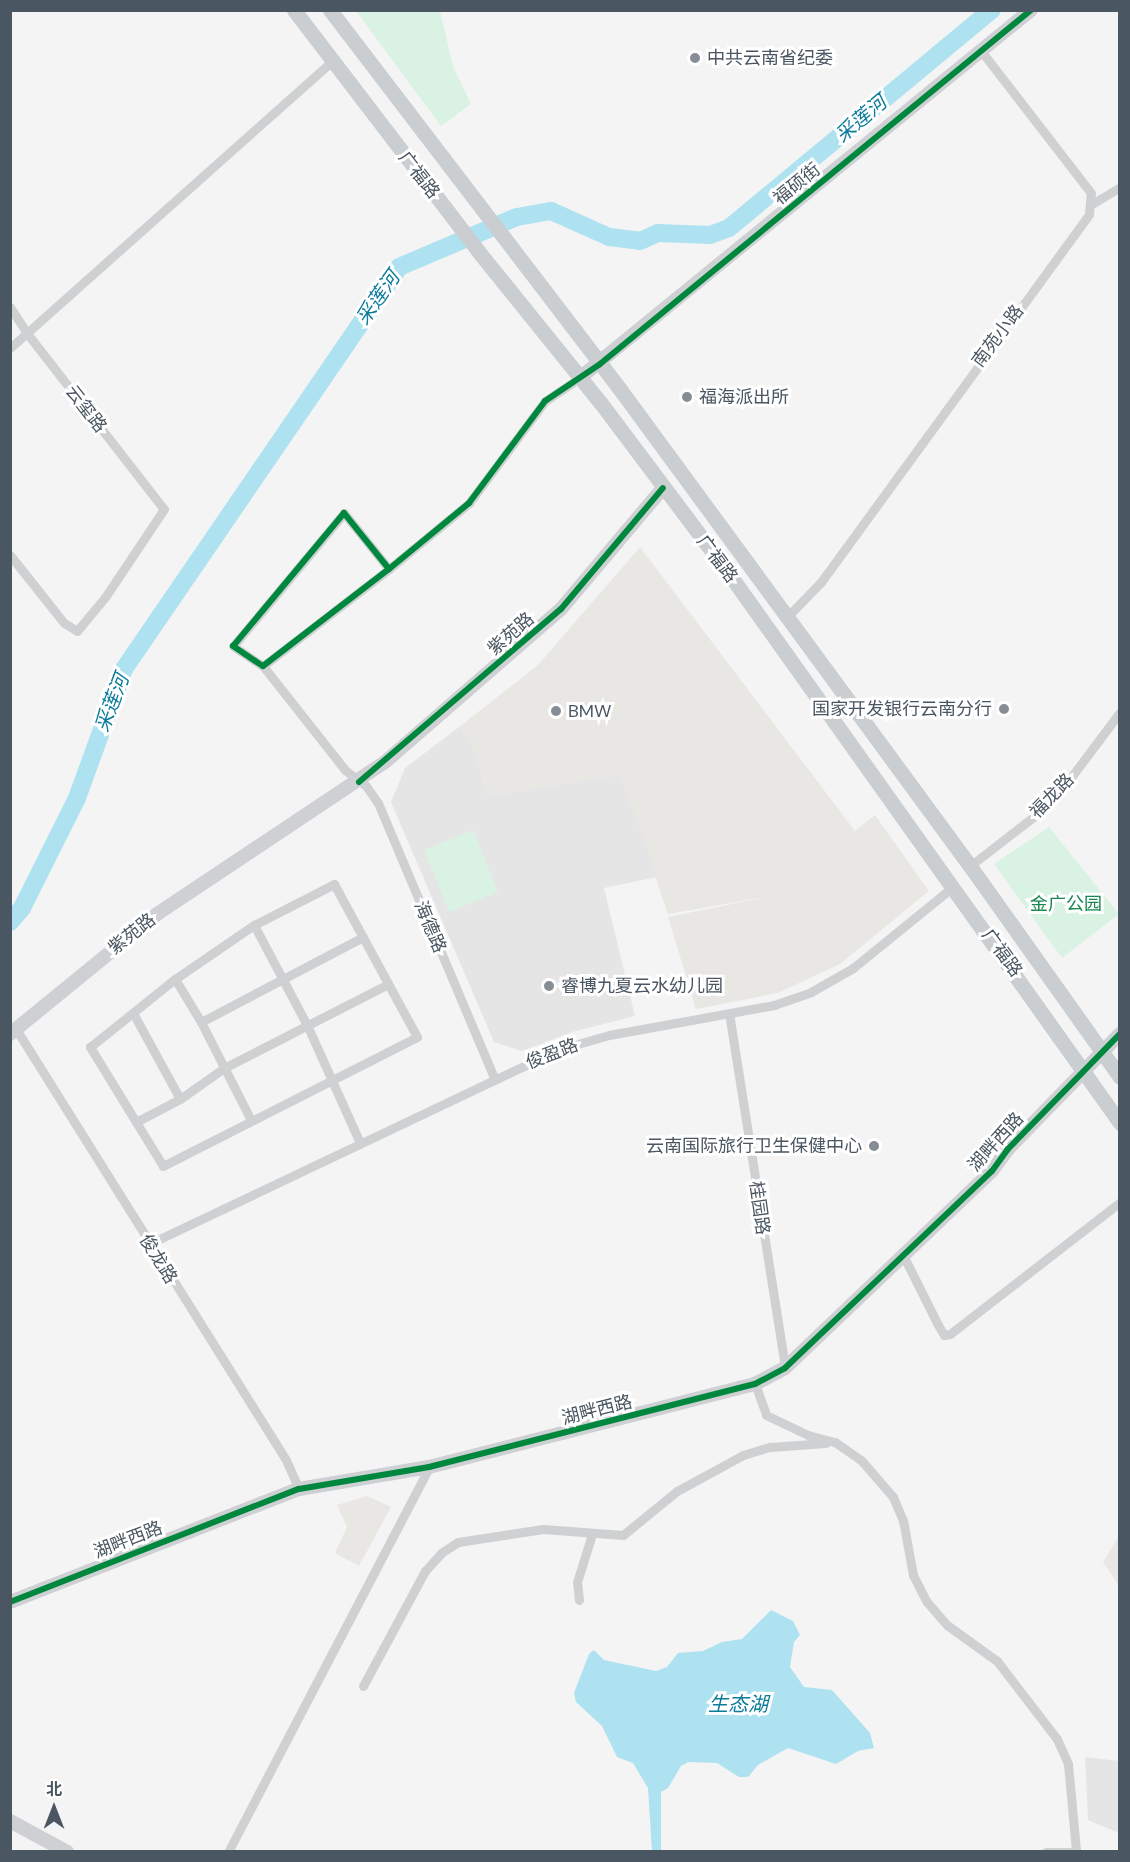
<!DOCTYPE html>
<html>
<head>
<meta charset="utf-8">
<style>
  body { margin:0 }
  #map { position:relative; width:1130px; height:1862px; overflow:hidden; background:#f4f4f4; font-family:"DM Sans","Noto Sans SC",sans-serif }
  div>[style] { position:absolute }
  .commercial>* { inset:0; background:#e8e7e3 }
  .education>* { inset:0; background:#e6e5e6 }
  .green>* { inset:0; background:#d9f2e3 }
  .water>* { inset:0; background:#aee2f0 }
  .river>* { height:18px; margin:-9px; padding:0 9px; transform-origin:9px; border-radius:9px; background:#aee2f0 }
  .street>* { height:9px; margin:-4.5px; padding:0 4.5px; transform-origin:4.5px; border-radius:4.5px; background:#ced0d2 }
  .secondary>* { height:14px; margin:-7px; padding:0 7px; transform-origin:7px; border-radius:7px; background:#ced0d4 }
  .primary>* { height:15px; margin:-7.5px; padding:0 7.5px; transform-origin:7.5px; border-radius:7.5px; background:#caced1 }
  .cycleway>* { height:6px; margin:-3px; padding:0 3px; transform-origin:3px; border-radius:3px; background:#00873e }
  .dots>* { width:16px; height:16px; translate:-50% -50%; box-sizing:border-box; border:3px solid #fff; border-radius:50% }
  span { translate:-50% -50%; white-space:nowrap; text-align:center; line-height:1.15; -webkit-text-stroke:6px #fff; paint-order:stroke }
  .poi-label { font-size:18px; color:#4a5661 }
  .left { translate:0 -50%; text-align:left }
  .right { translate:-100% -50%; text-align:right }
  .street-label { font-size:18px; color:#4a5661 }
  .park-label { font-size:18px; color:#17864f }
  .water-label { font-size:20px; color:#0c7c9b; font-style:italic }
  .frame { position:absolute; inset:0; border:12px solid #4a5661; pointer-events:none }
  .north { position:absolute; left:24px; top:1778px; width:60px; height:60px; -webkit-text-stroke:4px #fff; paint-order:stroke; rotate:0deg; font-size:16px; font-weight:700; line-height:24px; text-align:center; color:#4a5661 }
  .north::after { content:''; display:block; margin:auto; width:21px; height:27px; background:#4a5661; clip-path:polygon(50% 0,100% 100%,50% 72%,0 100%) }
</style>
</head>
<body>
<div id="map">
  <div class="commercial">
    <div style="clip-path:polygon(640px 547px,855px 831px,875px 815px,929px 891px,840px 964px,778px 993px,696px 1009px,668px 917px,766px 897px,668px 914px,620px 775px,487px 796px,473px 745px,459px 727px,538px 665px)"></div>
    <div style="clip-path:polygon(367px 1496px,391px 1507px,359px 1566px,335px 1553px,347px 1527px,337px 1505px)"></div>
    <div style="clip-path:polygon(1119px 1536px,1119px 1586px,1103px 1562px)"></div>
  </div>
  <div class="education">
    <div style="clip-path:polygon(459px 727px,473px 745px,487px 796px,620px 775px,657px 877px,604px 888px,635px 1016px,572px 1032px,522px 1051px,494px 1042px,391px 802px,405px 768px)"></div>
    <div style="clip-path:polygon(1085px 1757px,1119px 1761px,1119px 1833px,1088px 1820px)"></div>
  </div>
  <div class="green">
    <div style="clip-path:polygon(356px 11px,440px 11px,453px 66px,471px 104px,441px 126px)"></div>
    <div style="clip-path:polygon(1049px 827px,1119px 914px,1062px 958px,994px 864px)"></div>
    <div style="clip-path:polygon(473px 830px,498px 892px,449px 912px,424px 850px)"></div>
  </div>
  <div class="water">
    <div style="clip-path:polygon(771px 1610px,793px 1621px,800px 1635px,794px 1642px,790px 1667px,804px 1687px,832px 1690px,870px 1733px,874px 1748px,858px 1751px,836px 1764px,788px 1748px,758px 1765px,748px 1777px,739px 1777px,717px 1763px,688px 1762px,681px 1766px,668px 1788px,661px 1792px,661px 1851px,652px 1851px,648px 1788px,633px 1763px,617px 1757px,602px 1726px,576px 1702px,574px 1693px,589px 1654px,594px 1650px,604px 1660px,656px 1671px,667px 1667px,678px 1653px,703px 1651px,722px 1642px,742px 1639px)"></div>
  </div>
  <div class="river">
    <div style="left:10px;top:922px;width:18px;rotate:-49deg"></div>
    <div style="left:22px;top:908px;width:123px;rotate:-63.4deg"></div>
    <div style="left:77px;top:798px;width:137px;rotate:-70deg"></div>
    <div style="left:124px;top:669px;width:487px;rotate:-55.6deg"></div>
    <div style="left:399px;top:267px;width:128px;rotate:-23deg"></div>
    <div style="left:517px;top:217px;width:35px;rotate:-10deg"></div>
    <div style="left:551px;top:211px;width:64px;rotate:24.1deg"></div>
    <div style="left:609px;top:237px;width:31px;rotate:7deg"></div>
    <div style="left:640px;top:241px;width:20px;rotate:-24deg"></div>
    <div style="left:658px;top:233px;width:52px;rotate:2.2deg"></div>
    <div style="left:710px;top:235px;width:20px;rotate:-20deg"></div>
    <div style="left:729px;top:228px;width:342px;rotate:-39.7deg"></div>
  </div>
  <div class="street">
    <div style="left:1092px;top:204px;width:33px;rotate:-31deg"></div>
    <div style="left:10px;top:307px;width:30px;rotate:57deg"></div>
    <div style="left:26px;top:332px;width:224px;rotate:52.1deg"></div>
    <div style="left:164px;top:509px;width:105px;rotate:123.7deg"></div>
    <div style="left:106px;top:596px;width:45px;rotate:129.6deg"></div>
    <div style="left:77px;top:631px;width:15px;rotate:-148deg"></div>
    <div style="left:64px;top:623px;width:87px;rotate:-128.5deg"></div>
    <div style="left:10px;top:348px;width:431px;rotate:-41.7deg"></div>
    <div style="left:389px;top:569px;width:72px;rotate:-128.8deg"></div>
    <div style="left:344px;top:513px;width:173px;rotate:129.8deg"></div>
    <div style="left:233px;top:646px;width:36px;rotate:34deg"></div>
    <div style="left:263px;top:666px;width:159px;rotate:-37.6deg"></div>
    <div style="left:389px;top:569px;width:104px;rotate:-39.5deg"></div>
    <div style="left:469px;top:503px;width:127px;rotate:-53.3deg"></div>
    <div style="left:545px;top:401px;width:43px;rotate:-33.7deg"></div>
    <div style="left:787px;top:617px;width:49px;rotate:-45.8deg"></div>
    <div style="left:821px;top:582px;width:455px;rotate:-53.9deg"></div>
    <div style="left:1089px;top:214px;width:21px;rotate:-85deg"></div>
    <div style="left:1091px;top:193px;width:178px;rotate:-127.7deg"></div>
    <div style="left:263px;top:666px;width:132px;rotate:51.7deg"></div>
    <div style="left:345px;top:770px;width:26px;rotate:37deg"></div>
    <div style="left:366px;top:786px;width:21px;rotate:55deg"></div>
    <div style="left:378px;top:803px;width:298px;rotate:67.1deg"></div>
    <div style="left:970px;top:866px;width:90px;rotate:-37.8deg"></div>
    <div style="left:1041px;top:811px;width:37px;rotate:-47deg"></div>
    <div style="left:1066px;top:784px;width:90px;rotate:-53.1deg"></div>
    <div style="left:334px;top:884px;width:174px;rotate:61.5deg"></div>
    <div style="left:417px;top:1037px;width:285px;rotate:153.1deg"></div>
    <div style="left:163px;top:1166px;width:140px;rotate:-121.5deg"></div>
    <div style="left:90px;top:1047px;width:109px;rotate:-38.7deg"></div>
    <div style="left:175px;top:979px;width:96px;rotate:-34.4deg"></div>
    <div style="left:254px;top:925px;width:90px;rotate:-27.1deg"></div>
    <div style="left:254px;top:925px;width:113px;rotate:62.1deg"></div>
    <div style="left:307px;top:1025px;width:129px;rotate:65.8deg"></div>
    <div style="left:175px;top:979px;width:50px;rotate:58.8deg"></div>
    <div style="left:201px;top:1022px;width:183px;rotate:-27.7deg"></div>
    <div style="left:133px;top:1013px;width:98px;rotate:61.3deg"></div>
    <div style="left:180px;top:1099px;width:54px;rotate:-35.2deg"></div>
    <div style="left:224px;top:1068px;width:184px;rotate:-27.1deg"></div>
    <div style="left:729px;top:1013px;width:359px;rotate:81deg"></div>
    <div style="left:201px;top:1022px;width:110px;rotate:63deg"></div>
    <div style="left:16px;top:1029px;width:509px;rotate:57.93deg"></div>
    <div style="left:286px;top:1460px;width:32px;rotate:66deg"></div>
    <div style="left:136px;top:1122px;width:50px;rotate:-27.6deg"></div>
    <div style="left:149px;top:1244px;width:455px;rotate:-25.4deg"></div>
    <div style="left:560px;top:1049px;width:51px;rotate:-15.9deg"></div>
    <div style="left:609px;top:1035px;width:168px;rotate:-10.3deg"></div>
    <div style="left:774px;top:1005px;width:39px;rotate:-19deg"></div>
    <div style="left:811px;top:992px;width:48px;rotate:-29.7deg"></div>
    <div style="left:853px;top:968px;width:130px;rotate:-39.1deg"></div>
    <div style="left:903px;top:1255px;width:76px;rotate:63.4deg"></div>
    <div style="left:937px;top:1323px;width:14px;rotate:60deg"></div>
    <div style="left:944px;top:1335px;width:6px;rotate:-9deg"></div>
    <div style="left:950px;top:1334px;width:215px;rotate:-37.8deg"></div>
    <div style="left:755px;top:1384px;width:33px;rotate:70deg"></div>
    <div style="left:766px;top:1415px;width:47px;rotate:25.5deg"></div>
    <div style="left:808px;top:1435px;width:28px;rotate:15deg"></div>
    <div style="left:835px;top:1442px;width:32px;rotate:35deg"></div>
    <div style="left:861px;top:1460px;width:49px;rotate:49.1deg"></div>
    <div style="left:893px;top:1497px;width:25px;rotate:67deg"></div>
    <div style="left:903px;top:1520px;width:56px;rotate:79.7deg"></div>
    <div style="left:913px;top:1575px;width:30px;rotate:63deg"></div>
    <div style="left:927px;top:1602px;width:30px;rotate:49deg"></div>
    <div style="left:947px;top:1625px;width:62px;rotate:35.8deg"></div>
    <div style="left:997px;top:1661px;width:98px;rotate:52.4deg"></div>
    <div style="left:1057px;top:1739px;width:27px;rotate:66deg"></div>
    <div style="left:1068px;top:1764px;width:87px;rotate:84.7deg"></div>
    <div style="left:579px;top:1600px;width:18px;rotate:-96deg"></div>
    <div style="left:577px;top:1582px;width:50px;rotate:-72.6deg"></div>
    <div style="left:363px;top:1686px;width:131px;rotate:-61.7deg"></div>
    <div style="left:425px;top:1571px;width:24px;rotate:-48deg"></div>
    <div style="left:441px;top:1553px;width:20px;rotate:-33deg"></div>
    <div style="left:458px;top:1542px;width:86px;rotate:-8.7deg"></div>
    <div style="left:543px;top:1529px;width:80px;rotate:4.3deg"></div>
    <div style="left:623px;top:1535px;width:70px;rotate:-39.2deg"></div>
    <div style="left:677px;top:1491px;width:75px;rotate:-28.6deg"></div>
    <div style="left:743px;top:1455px;width:28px;rotate:-17deg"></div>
    <div style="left:770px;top:1447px;width:56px;rotate:-4.1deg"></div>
    <div style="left:228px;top:1852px;width:434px;rotate:-62.4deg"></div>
    <div style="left:1046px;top:1852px;width:31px"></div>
  </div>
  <div class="secondary">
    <div style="left:581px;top:377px;width:581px;rotate:-39.2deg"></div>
    <div style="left:10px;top:1034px;width:190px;rotate:-39.2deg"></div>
    <div style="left:157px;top:914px;width:274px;rotate:-33.7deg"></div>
    <div style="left:385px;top:762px;width:233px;rotate:-41deg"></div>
    <div style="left:561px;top:609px;width:158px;rotate:-49.9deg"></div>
    <div style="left:10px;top:1602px;width:310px;rotate:-21.4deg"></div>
    <div style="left:299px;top:1489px;width:132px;rotate:-9.6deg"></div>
    <div style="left:429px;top:1467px;width:336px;rotate:-14.3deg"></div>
    <div style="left:755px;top:1384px;width:34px;rotate:-28deg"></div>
    <div style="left:785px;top:1368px;width:286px;rotate:-43.6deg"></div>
    <div style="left:992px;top:1171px;width:26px;rotate:-54deg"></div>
    <div style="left:1007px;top:1150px;width:162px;rotate:-45.8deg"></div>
    <div style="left:10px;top:1821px;width:65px;rotate:28.5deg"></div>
  </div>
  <div class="primary">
    <div style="left:294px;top:10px;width:303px;rotate:52.6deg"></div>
    <div style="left:478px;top:251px;width:194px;rotate:51.1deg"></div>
    <div style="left:600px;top:402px;width:220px;rotate:53.1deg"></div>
    <div style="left:732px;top:578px;width:669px;rotate:54.55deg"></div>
    <div style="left:330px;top:10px;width:476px;rotate:52.6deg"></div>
    <div style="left:619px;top:388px;width:593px;rotate:53.71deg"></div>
    <div style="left:970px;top:866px;width:259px;rotate:54.6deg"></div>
  </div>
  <div class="cycleway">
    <div style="left:389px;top:569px;width:72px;rotate:-128.8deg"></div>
    <div style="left:344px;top:513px;width:173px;rotate:129.8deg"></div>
    <div style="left:233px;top:646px;width:36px;rotate:34deg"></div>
    <div style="left:263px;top:666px;width:159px;rotate:-37.6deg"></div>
    <div style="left:389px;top:569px;width:104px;rotate:-39.5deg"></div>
    <div style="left:469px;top:503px;width:127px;rotate:-53.3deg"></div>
    <div style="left:545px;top:401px;width:66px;rotate:-33.9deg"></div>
    <div style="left:600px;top:364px;width:558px;rotate:-39.4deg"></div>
    <div style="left:359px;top:782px;width:266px;rotate:-40.6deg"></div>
    <div style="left:561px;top:609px;width:158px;rotate:-49.9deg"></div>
    <div style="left:10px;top:1602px;width:310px;rotate:-21.4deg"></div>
    <div style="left:299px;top:1489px;width:132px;rotate:-9.6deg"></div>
    <div style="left:429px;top:1467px;width:336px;rotate:-14.3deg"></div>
    <div style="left:755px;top:1384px;width:34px;rotate:-28deg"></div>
    <div style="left:785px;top:1368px;width:286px;rotate:-43.6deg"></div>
    <div style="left:992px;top:1171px;width:26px;rotate:-54deg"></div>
    <div style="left:1007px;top:1150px;width:162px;rotate:-45.8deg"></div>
  </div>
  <div class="dots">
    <div style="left:695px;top:58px;background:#868d94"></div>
    <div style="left:687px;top:397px;background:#868d94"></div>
    <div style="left:1004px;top:709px;background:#868d94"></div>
    <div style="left:556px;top:711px;background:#868d94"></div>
    <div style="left:549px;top:986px;background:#868d94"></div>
    <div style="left:874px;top:1146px;background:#868d94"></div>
  </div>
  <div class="poi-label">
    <span class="left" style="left:707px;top:58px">中共云南省纪委</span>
    <span class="left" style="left:699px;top:397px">福海派出所</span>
    <span class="right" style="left:992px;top:709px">国家开发银行云南分行</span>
    <span class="left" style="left:568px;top:711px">BMW</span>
    <span class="left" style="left:561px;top:986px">睿博九夏云水幼儿园</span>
    <span class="right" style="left:862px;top:1146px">云南国际旅行卫生保健中心</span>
  </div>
  <div class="street-label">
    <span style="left:419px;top:175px;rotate:52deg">广福路</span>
    <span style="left:797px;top:184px;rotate:-39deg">福硕街</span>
    <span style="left:998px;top:336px;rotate:-53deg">南苑小路</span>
    <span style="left:86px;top:409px;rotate:52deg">云玺路</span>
    <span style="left:717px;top:559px;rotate:53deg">广福路</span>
    <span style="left:511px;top:634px;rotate:-41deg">紫苑路</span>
    <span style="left:1052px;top:796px;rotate:-46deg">福龙路</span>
    <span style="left:430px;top:927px;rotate:67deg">海德路</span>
    <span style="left:132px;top:934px;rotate:-38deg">紫苑路</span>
    <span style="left:1002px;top:953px;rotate:54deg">广福路</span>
    <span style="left:552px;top:1054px;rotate:-21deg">俊盈路</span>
    <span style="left:996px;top:1142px;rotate:-48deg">湖畔西路</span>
    <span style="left:759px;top:1208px;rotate:82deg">桂园路</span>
    <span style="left:158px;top:1259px;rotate:58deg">俊龙路</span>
    <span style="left:597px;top:1410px;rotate:-14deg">湖畔西路</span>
    <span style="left:128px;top:1540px;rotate:-21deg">湖畔西路</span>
  </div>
  <div class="park-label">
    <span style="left:1066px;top:904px">金广公园</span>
  </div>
  <div class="water-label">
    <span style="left:861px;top:119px;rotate:-40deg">采莲河</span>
    <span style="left:378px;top:298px;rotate:-55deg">采莲河</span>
    <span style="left:112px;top:703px;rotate:-69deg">采莲河</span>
    <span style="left:738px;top:1704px">生态湖</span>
  </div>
  <div class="frame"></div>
  <div class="north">北</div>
</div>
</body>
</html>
